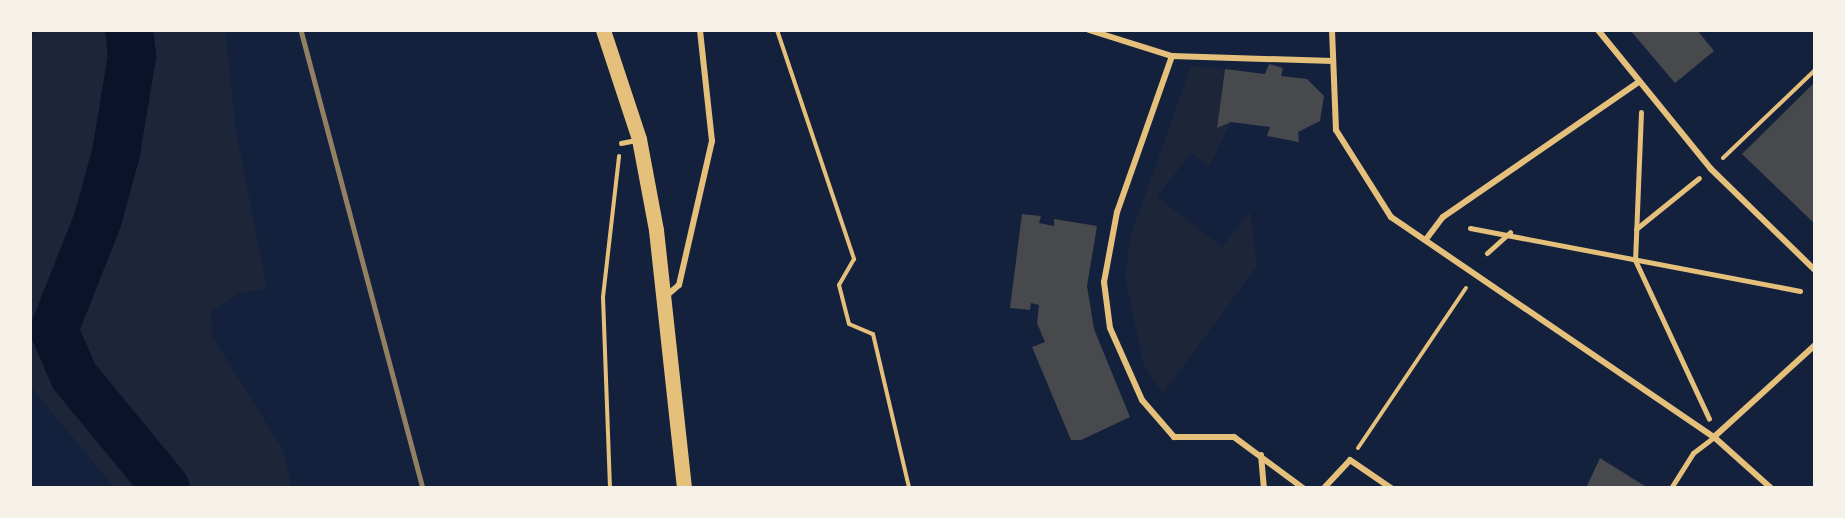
<!DOCTYPE html>
<html>
<head>
<meta charset="utf-8">
<style>
  body { margin:0 }
  #map { position:relative; width:1845px; height:518px; overflow:hidden; background:#14213d; font-family:"Noto Sans",sans-serif }
  div>[style] { position:absolute }
  .green>* { inset:0; background:#1d2539 }
  .river>* { height:48px; margin:-24px; padding:0 24px; transform-origin:24px; border-radius:24px; background:#0b132b }
  .building>* { inset:0; background:#48494c }
  .path>* { height:4px; margin:-2px; padding:0 2px; transform-origin:2px; border-radius:2px; background:#e5c07b }
  .service>* { height:4.5px; margin:-2.25px; padding:0 2.25px; transform-origin:2.25px; border-radius:2.25px; background:#e5c07b }
  .pedestrian>* { height:5px; margin:-2.5px; padding:0 2.5px; transform-origin:2.5px; border-radius:2.5px; background:#e5c07b }
  .minor>* { height:6px; margin:-3px; padding:0 3px; transform-origin:3px; border-radius:3px; background:#e5c07b }
  .primary>* { height:15px; margin:-7.5px; padding:0 7.5px; transform-origin:7.5px; border-radius:7.5px; background:#e5c07b }
  .rail>* { height:4.5px; margin:-2.25px; padding:0 2.25px; transform-origin:2.25px; border-radius:2.25px; background:#918062 }
  span { translate:-50% -50%; white-space:nowrap; text-align:center; line-height:1.15; -webkit-text-stroke:6px #f6f1e7; paint-order:stroke }
  .frame { position:absolute; inset:0; border:32px solid #f6f1e7; pointer-events:none }
</style>
</head>
<body>
<div id="map">
  <div class="green">
    <div style="clip-path:polygon(44px 30px,225px 30px,236px 131px,267px 288px,237px 294px,211px 312px,212px 336px,283px 450px,292px 488px,115px 488px,30px 386px,30px 37px)"></div>
    <div style="clip-path:polygon(1191px 66px,1225px 69px,1217px 128px,1231px 122px,1209px 167px,1191px 153px,1157px 197px,1222px 247px,1250px 211px,1257px 266px,1163px 394px,1143px 363px,1125px 275px,1131px 235px)"></div>
  </div>
  <div class="river">
    <div style="left:129px;top:30px;width:26px;rotate:83deg"></div>
    <div style="left:132px;top:56px;width:98px;rotate:99.4deg"></div>
    <div style="left:116px;top:153px;width:68px;rotate:105.3deg"></div>
    <div style="left:98px;top:219px;width:119px;rotate:111.6deg"></div>
    <div style="left:54px;top:330px;width:50px;rotate:66.5deg"></div>
    <div style="left:74px;top:376px;width:145px;rotate:50.6deg"></div>
  </div>
  <div class="building">
    <div style="clip-path:polygon(1630px 30px,1697px 30px,1714px 51px,1675px 83px)"></div>
    <div style="clip-path:polygon(1269px 64px,1283px 68px,1281px 76px,1307px 79px,1324px 96px,1320px 121px,1298px 132px,1299px 142px,1267px 136px,1270px 127px,1231px 122px,1217px 128px,1225px 69px,1265px 74px)"></div>
    <div style="clip-path:polygon(1815px 82px,1815px 224px,1742px 154px)"></div>
    <div style="clip-path:polygon(1022px 214px,1041px 216px,1039px 223px,1054px 226px,1054px 219px,1097px 226px,1087px 286px,1094px 329px,1130px 417px,1081px 440px,1071px 440px,1032px 347px,1045px 342px,1037px 323px,1039px 305px,1031px 303px,1030px 310px,1010px 308px)"></div>
    <div style="clip-path:polygon(1600px 458px,1648px 488px,1586px 488px)"></div>
  </div>
  <div class="path">
    <div style="left:777px;top:30px;width:242px;rotate:71.4deg"></div>
    <div style="left:854px;top:259px;width:30px;rotate:120deg"></div>
    <div style="left:839px;top:285px;width:40px;rotate:75.6deg"></div>
    <div style="left:849px;top:324px;width:26px;rotate:23deg"></div>
    <div style="left:873px;top:334px;width:158px;rotate:76.8deg"></div>
    <div style="left:1723px;top:158px;width:127px;rotate:-43.7deg"></div>
    <div style="left:1358px;top:448px;width:193px;rotate:-56deg"></div>
    <div style="left:610px;top:488px;width:191px;rotate:-92.1deg"></div>
    <div style="left:603px;top:297px;width:142px;rotate:-83.5deg"></div>
  </div>
  <div class="service">
    <div style="left:621px;top:143px;width:15px;rotate:-11deg"></div>
  </div>
  <div class="pedestrian">
    <div style="left:1641px;top:112px;width:148px;rotate:92.3deg"></div>
    <div style="left:1635px;top:260px;width:175px;rotate:65deg"></div>
    <div style="left:1470px;top:228px;width:336px;rotate:10.8deg"></div>
    <div style="left:1636px;top:229px;width:81px;rotate:-39deg"></div>
    <div style="left:1487px;top:253px;width:31px;rotate:-42deg"></div>
    <div style="left:1671px;top:488px;width:41px;rotate:-57.8deg"></div>
    <div style="left:1693px;top:453px;width:26px;rotate:-37deg"></div>
  </div>
  <div class="minor">
    <div style="left:1089px;top:30px;width:87px;rotate:17.4deg"></div>
    <div style="left:1172px;top:56px;width:161px;rotate:1.8deg"></div>
    <div style="left:1332px;top:30px;width:100px;rotate:87.7deg"></div>
    <div style="left:1336px;top:130px;width:103px;rotate:57.7deg"></div>
    <div style="left:1391px;top:217px;width:391px;rotate:34.3deg"></div>
    <div style="left:1714px;top:437px;width:76px;rotate:41.8deg"></div>
    <div style="left:1598px;top:30px;width:179px;rotate:50.9deg"></div>
    <div style="left:1711px;top:169px;width:145px;rotate:44.2deg"></div>
    <div style="left:1172px;top:56px;width:165px;rotate:109.4deg"></div>
    <div style="left:1117px;top:212px;width:71px;rotate:100.5deg"></div>
    <div style="left:1104px;top:282px;width:46px;rotate:82.6deg"></div>
    <div style="left:1110px;top:328px;width:79px;rotate:66deg"></div>
    <div style="left:1142px;top:400px;width:49px;rotate:49.1deg"></div>
    <div style="left:1174px;top:437px;width:60px"></div>
    <div style="left:1234px;top:437px;width:86px;rotate:36.5deg"></div>
    <div style="left:1427px;top:238px;width:26px;rotate:-53deg"></div>
    <div style="left:1443px;top:217px;width:236px;rotate:-34.6deg"></div>
    <div style="left:665px;top:297px;width:18px;rotate:-41deg"></div>
    <div style="left:679px;top:285px;width:148px;rotate:-77.1deg"></div>
    <div style="left:712px;top:141px;width:112px;rotate:-96.2deg"></div>
    <div style="left:1714px;top:437px;width:137px;rotate:-42.3deg"></div>
    <div style="left:1261px;top:455px;width:33px;rotate:85deg"></div>
    <div style="left:1324px;top:488px;width:38px;rotate:-47deg"></div>
    <div style="left:1350px;top:460px;width:50px;rotate:34.3deg"></div>
  </div>
  <div class="primary">
    <div style="left:603px;top:30px;width:115px;rotate:71.7deg"></div>
    <div style="left:639px;top:139px;width:93px;rotate:79.4deg"></div>
    <div style="left:656px;top:230px;width:260px;rotate:83.8deg"></div>
  </div>
  <div class="rail">
    <div style="left:301px;top:30px;width:474px;rotate:75.1deg"></div>
  </div>
  <div class="frame"></div>
</div>
</body>
</html>
